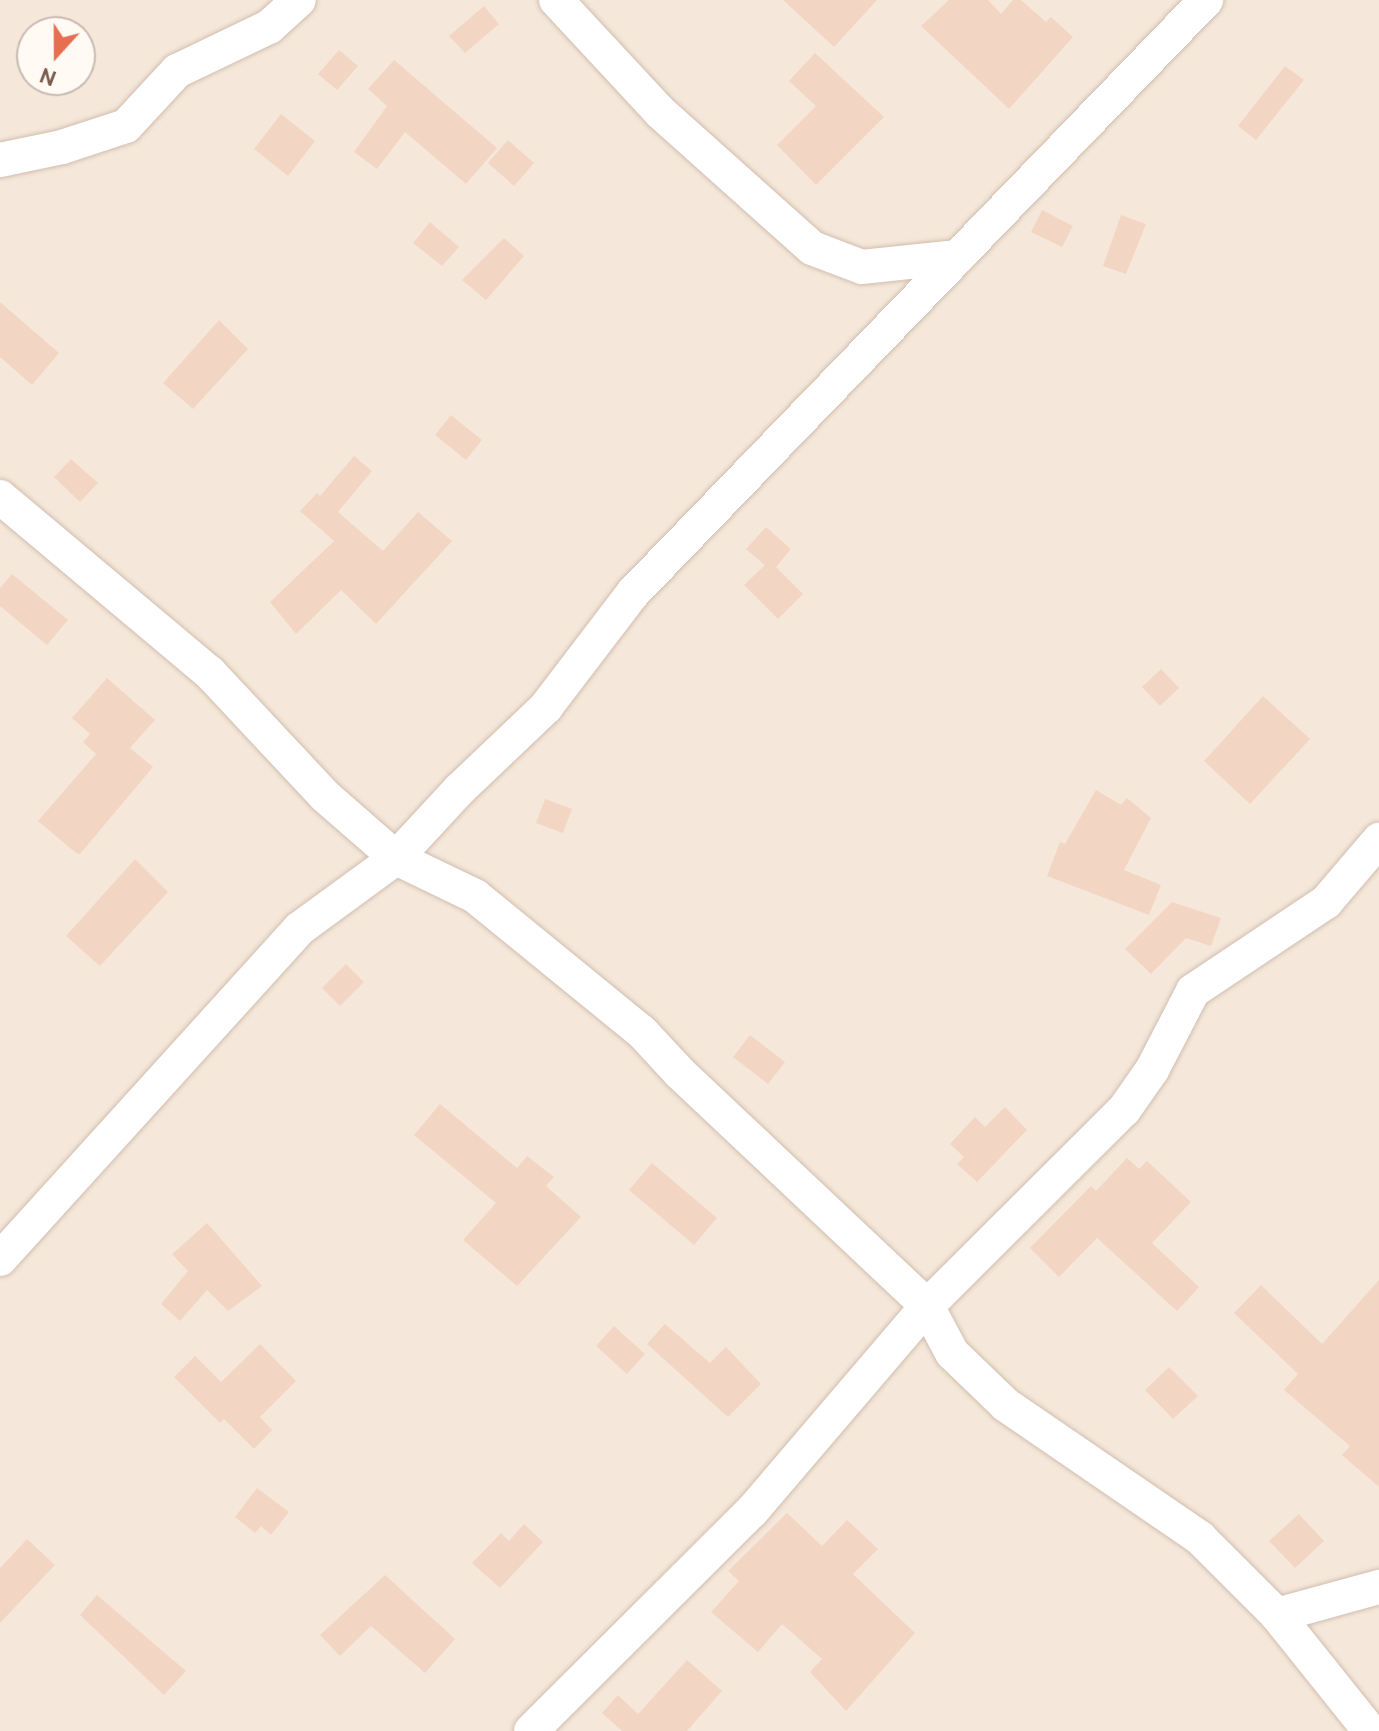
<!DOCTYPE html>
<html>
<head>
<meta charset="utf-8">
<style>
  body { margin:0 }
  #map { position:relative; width:1379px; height:1731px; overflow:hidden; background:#fdf6ec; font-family:Cabin,sans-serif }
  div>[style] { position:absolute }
  .residential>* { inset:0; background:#f5e8da }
  .building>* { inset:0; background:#f3d5c3 }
  .roads { filter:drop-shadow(0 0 2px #d1beb0) drop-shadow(0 0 2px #d1beb0) }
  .minor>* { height:34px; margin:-17px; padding:0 17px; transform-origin:17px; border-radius:17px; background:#fff }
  span { translate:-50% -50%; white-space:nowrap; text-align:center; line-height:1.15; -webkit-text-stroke:6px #fffaf3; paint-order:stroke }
  .north { position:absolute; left:16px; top:16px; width:80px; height:80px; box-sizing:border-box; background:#fffaf3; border:2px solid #cabbb1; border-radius:50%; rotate:201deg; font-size:22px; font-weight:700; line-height:32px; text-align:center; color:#7a5c4d }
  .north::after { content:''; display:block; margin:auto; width:28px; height:36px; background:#e76f51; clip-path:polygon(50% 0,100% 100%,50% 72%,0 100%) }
</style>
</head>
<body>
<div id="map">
  <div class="residential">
    <div style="clip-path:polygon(evenodd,0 0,1379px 0,1379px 1731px,0 1731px,0 0,32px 32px,80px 32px,80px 80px,32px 80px,32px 32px)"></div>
  </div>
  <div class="building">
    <div style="clip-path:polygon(783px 0,877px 0,834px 47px)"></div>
    <div style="clip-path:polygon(949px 0,988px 0,1001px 14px,1013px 0,1021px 0,1046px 22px,1051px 17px,1073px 37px,1009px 109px,921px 26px)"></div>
    <div style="clip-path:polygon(484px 6px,499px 24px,465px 53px,449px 36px)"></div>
    <div style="clip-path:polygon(339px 50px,358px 66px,337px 90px,318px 74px)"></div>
    <div style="clip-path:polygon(815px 53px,884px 117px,816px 185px,777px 145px,816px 106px,789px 81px)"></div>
    <div style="clip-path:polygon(394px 60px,497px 148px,466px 184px,405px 132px,377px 169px,354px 152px,387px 106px,368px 89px)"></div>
    <div style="clip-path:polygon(1285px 66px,1304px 80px,1256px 140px,1238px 126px)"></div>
    <div style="clip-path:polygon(281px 114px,315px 141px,288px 176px,254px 149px)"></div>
    <div style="clip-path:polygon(508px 140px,534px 163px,514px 186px,488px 163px)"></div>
    <div style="clip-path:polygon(1042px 210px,1073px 226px,1062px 247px,1031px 232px)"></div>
    <div style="clip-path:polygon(1121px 215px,1146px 224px,1126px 274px,1103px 266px)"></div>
    <div style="clip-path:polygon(430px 222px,459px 247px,442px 266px,413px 243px)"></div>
    <div style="clip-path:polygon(504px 238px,524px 256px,486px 300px,462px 280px)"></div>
    <div style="clip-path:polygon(0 302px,59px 353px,32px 385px,0 357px)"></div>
    <div style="clip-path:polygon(219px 320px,248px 349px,193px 409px,163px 383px)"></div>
    <div style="clip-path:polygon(451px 415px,482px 440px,466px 460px,435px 435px)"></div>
    <div style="clip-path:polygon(354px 456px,372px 471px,338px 512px,383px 551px,418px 512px,452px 541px,376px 624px,341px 590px,296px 634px,270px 602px,334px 541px,300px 511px,317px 493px,320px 496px)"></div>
    <div style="clip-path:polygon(71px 459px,98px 483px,80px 502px,54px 477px)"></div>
    <div style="clip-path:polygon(766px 527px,791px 549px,776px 567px,803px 594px,778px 619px,744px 585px,765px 565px,746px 549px)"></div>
    <div style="clip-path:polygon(12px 574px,68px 620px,47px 645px,0 606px,0 588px)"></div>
    <div style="clip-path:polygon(1161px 669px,1179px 688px,1160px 706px,1142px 687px)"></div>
    <div style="clip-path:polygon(107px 678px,155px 720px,130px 748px,153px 767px,80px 854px,76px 853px,38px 821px,96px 754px,83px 742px,90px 734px,72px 718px)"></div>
    <div style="clip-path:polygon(1263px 696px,1310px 739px,1250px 804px,1204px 761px)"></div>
    <div style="clip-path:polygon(1096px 790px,1121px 805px,1127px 798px,1151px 818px,1124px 870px,1161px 885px,1149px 915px,1047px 876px,1060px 842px,1065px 844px)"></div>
    <div style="clip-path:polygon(545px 799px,572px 809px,563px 833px,536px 823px)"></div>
    <div style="clip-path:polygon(135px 859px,168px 892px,100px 966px,66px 936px)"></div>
    <div style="clip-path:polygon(1172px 902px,1221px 918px,1211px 946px,1186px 938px,1151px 974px,1125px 949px)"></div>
    <div style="clip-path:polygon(346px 964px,364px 982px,340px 1006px,322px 988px)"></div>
    <div style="clip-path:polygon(750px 1035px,785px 1062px,768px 1084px,733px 1057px)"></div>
    <div style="clip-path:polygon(440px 1104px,517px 1168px,527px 1156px,554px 1177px,546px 1186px,581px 1217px,517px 1286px,463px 1240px,496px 1203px,414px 1135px)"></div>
    <div style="clip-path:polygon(1005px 1107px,1027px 1130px,977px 1182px,957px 1164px,964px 1157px,950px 1144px,975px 1117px,985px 1127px)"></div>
    <div style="clip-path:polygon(1127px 1158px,1139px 1169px,1147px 1161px,1191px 1202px,1152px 1243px,1199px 1287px,1177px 1311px,1097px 1238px,1059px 1277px,1030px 1248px,1091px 1186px,1096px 1191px)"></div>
    <div style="clip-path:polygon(652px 1163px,717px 1218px,694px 1245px,629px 1190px)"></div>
    <div style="clip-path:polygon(207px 1223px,262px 1286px,228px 1311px,207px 1290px,180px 1321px,161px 1304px,188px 1271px,172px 1254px)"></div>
    <div style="clip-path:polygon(1379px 1280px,1379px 1487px,1342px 1455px,1350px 1446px,1284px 1390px,1298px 1374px,1234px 1313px,1261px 1285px,1322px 1344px)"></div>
    <div style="clip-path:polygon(665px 1324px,710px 1363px,726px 1347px,761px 1384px,728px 1417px,647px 1344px)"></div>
    <div style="clip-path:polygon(614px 1326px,645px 1354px,627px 1374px,596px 1346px)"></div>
    <div style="clip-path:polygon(260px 1344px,296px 1381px,260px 1417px,272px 1430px,254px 1449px,224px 1419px,220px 1423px,174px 1377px,195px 1356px,221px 1382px)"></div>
    <div style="clip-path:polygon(1169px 1367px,1198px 1396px,1173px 1419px,1145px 1390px)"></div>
    <div style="clip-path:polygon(257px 1488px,289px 1512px,271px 1535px,261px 1526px,255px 1533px,235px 1517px)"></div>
    <div style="clip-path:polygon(787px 1513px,822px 1546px,847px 1520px,878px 1549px,853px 1574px,915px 1633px,846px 1711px,810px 1672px,822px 1659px,782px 1624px,758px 1652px,711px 1612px,739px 1581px,728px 1571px)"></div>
    <div style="clip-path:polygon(1299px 1514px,1324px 1541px,1295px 1568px,1269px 1541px)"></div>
    <div style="clip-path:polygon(524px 1524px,543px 1542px,500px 1588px,472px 1563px,501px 1533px,509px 1541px)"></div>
    <div style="clip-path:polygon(27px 1539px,55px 1565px,0 1623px,0 1568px)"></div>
    <div style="clip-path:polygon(385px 1575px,455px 1639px,425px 1673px,371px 1626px,340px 1656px,320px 1635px)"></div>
    <div style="clip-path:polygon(97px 1595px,186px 1671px,164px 1695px,80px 1615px)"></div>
    <div style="clip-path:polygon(687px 1660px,722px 1691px,687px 1731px,622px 1731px,602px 1713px,618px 1695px,638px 1714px)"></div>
  </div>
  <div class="roads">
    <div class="minor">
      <div style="left:556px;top:0;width:153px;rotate:47.1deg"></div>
      <div style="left:660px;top:112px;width:204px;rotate:41.8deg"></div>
      <div style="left:812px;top:248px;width:53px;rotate:20.8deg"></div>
      <div style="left:862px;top:267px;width:96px;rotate:-6deg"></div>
      <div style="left:0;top:160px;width:63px;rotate:-11.8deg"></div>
      <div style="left:62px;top:147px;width:67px;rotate:-18.2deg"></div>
      <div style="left:126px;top:126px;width:75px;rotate:-47.2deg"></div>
      <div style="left:177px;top:71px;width:102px;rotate:-25.6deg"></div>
      <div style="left:269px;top:27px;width:40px;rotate:-42deg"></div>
      <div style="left:0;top:497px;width:274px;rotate:40deg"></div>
      <div style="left:210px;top:673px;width:168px;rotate:46.9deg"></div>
      <div style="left:325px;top:796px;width:94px;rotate:41.1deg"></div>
      <div style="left:396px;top:858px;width:88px;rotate:25.7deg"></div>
      <div style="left:475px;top:896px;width:215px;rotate:39.2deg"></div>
      <div style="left:642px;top:1032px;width:56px;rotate:47.2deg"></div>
      <div style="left:680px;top:1073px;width:340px;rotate:43.3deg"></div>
      <div style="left:927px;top:1306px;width:53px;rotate:62deg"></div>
      <div style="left:952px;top:1353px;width:75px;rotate:43.9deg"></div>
      <div style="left:1006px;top:1405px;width:235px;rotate:34.4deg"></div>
      <div style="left:1200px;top:1538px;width:109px;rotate:45deg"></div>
      <div style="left:1277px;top:1615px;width:149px;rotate:51.3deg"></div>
      <div style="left:0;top:1259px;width:445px;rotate:-47.8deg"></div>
      <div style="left:299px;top:929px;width:120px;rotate:-36.2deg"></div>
      <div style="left:396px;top:858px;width:94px;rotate:-47.2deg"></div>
      <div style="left:460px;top:789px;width:119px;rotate:-43.6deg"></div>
      <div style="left:546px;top:707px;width:143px;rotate:-52.7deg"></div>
      <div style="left:633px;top:593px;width:825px;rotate:-45.98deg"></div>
      <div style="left:1277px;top:1615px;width:106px;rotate:-15.4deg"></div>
      <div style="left:531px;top:1731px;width:312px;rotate:-44.9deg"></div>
      <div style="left:752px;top:1511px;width:270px;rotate:-49.5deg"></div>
      <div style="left:927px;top:1306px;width:278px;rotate:-44.9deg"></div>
      <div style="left:1124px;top:1110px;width:49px;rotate:-55deg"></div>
      <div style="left:1152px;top:1070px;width:89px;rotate:-62.6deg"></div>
      <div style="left:1193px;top:991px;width:160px;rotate:-33.8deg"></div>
      <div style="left:1326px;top:902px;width:82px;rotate:-49.5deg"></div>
    </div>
  </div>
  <div class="north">N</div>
</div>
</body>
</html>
